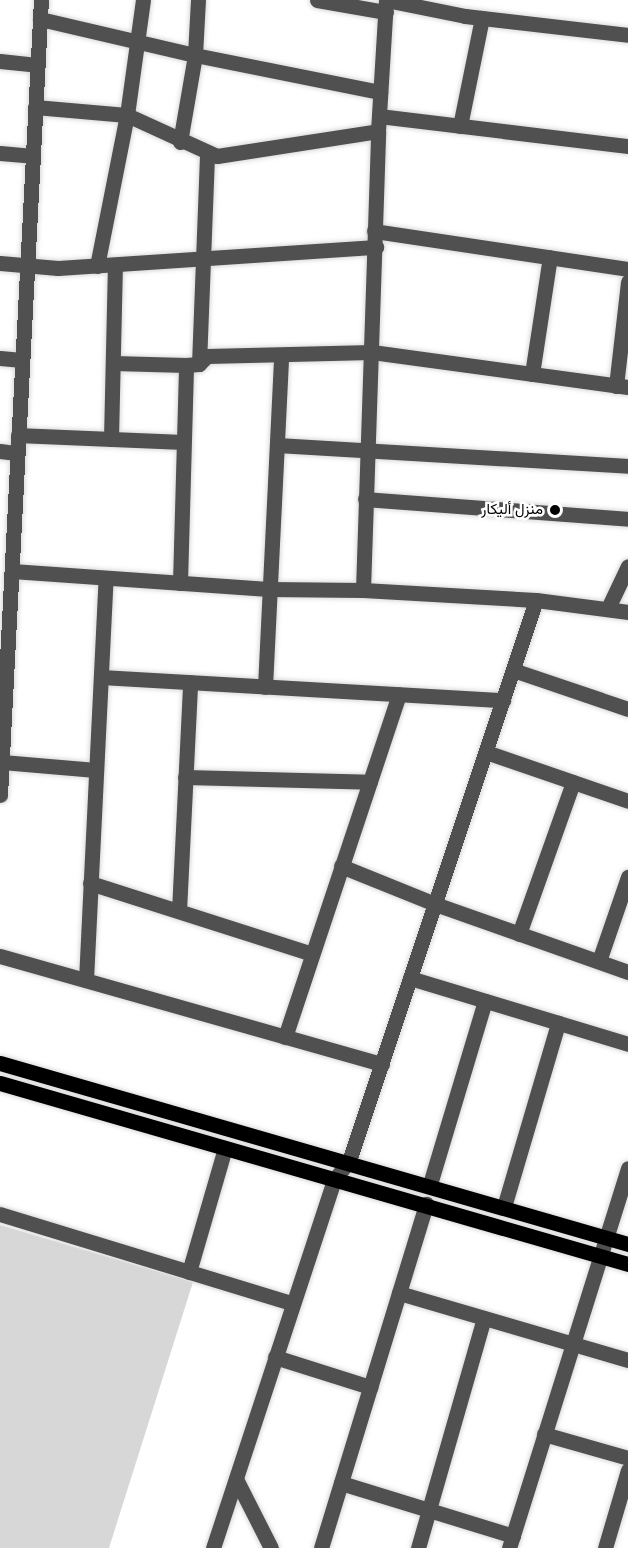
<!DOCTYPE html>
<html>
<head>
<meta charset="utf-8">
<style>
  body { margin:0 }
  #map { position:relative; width:628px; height:1548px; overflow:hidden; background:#fff; font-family:Figtree,Vazirmatn,sans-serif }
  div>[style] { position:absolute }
  .green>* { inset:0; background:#d7d7d7 }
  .roads { filter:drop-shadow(0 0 2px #dbdbdb) drop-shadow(0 0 2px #dbdbdb) }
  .minor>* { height:15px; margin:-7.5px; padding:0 7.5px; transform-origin:7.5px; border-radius:7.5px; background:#505050 }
  .major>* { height:15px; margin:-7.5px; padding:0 7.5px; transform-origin:7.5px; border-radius:7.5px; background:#000 }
  .dots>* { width:16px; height:16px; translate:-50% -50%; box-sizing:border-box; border:3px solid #fff; border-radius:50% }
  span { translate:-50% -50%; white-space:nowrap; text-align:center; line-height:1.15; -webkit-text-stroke:5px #fff; paint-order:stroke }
  .poi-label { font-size:15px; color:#000 }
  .right { translate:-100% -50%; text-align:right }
</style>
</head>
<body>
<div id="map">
  <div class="green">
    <div style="clip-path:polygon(0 1225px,193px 1282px,109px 1548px,0 1548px)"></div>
  </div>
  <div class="roads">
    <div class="minor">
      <div style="left:317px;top:0;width:70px;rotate:9.9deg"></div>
      <div style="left:386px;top:0;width:81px;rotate:11.4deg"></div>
      <div style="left:465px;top:16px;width:164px;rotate:6.6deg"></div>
      <div style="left:40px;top:19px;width:159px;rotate:13.1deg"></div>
      <div style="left:195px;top:55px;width:189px;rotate:11.3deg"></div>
      <div style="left:0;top:61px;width:37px;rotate:6deg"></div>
      <div style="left:35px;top:107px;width:92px;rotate:5deg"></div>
      <div style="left:127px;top:115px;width:99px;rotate:24.5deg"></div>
      <div style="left:217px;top:156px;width:163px;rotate:-8.8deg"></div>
      <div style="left:379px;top:116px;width:251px;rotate:6.9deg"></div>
      <div style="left:460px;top:126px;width:110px;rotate:-78.5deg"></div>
      <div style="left:180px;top:142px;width:88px;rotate:-80.2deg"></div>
      <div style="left:195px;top:55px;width:55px;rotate:-86.9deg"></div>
      <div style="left:0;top:153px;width:33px;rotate:5deg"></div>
      <div style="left:374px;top:231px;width:257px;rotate:8.5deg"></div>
      <div style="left:0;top:263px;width:58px;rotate:4.9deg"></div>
      <div style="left:58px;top:268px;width:319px;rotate:-3.8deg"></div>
      <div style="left:97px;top:266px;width:154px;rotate:-78.8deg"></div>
      <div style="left:127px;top:115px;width:116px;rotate:-82.1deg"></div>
      <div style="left:0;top:358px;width:22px;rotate:5deg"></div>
      <div style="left:113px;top:363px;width:73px;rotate:1.6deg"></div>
      <div style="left:186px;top:365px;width:13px;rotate:-4deg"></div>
      <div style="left:199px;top:364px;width:11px;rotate:-45deg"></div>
      <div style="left:207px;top:356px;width:165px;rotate:-1.4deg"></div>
      <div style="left:372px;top:352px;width:258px;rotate:7.8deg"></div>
      <div style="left:199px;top:364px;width:210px;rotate:-87.8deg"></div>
      <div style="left:532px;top:374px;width:118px;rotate:-81.3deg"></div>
      <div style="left:616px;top:386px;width:105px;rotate:-83.4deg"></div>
      <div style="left:18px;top:435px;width:164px;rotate:2.4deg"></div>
      <div style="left:111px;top:439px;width:174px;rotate:-88.7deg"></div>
      <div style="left:277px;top:445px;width:352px;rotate:3.4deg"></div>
      <div style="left:0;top:451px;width:17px;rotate:7deg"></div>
      <div style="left:365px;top:499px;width:264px;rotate:4.3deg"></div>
      <div style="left:12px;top:571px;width:257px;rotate:4deg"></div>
      <div style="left:268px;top:589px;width:95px;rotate:0.6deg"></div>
      <div style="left:363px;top:590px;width:173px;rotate:3.3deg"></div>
      <div style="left:536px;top:600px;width:93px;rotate:7.4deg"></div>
      <div style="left:180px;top:583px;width:218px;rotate:-88.4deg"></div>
      <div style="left:363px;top:590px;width:459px;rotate:-88.1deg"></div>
      <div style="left:378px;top:131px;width:131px;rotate:-86.5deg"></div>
      <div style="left:609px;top:606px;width:44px;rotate:-64.6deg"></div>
      <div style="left:513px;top:670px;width:121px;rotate:18.7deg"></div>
      <div style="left:101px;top:677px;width:403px;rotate:3.3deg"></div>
      <div style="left:265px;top:687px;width:332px;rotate:-87.2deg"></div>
      <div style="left:486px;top:752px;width:150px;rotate:19deg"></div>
      <div style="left:2px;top:762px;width:94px;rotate:4.9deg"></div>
      <div style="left:185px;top:777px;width:185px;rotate:1.5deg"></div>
      <div style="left:0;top:795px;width:796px;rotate:-87.05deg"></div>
      <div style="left:341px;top:866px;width:101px;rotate:22deg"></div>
      <div style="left:435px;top:904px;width:205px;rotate:19.4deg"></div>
      <div style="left:90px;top:883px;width:233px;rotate:17.7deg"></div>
      <div style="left:179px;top:911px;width:229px;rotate:-87.2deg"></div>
      <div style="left:519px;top:934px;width:161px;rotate:-70.4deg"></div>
      <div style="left:0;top:956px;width:397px;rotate:15.8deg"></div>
      <div style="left:599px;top:961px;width:89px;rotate:-71deg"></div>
      <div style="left:410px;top:978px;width:228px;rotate:16.8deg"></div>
      <div style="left:86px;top:980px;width:402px;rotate:-87.2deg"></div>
      <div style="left:285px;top:1037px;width:361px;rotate:-71.6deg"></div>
      <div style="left:430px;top:1184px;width:191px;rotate:-73.3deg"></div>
      <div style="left:504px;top:1207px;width:192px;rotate:-73.6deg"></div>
      <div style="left:0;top:1214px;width:305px;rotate:17deg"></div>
      <div style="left:189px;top:1272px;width:129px;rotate:-73.8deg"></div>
      <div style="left:399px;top:1293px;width:239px;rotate:16.3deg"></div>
      <div style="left:275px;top:1357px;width:100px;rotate:17.5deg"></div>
      <div style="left:544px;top:1434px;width:87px;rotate:15.9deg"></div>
      <div style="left:236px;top:1479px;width:77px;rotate:63.1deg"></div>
      <div style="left:341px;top:1483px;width:180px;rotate:17.1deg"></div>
      <div style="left:213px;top:1548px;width:387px;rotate:-71.8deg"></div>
      <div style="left:334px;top:1180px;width:24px;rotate:-52deg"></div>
      <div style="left:349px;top:1161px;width:591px;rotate:-71.57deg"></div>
      <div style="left:321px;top:1548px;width:360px;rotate:-73deg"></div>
      <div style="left:418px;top:1548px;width:239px;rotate:-74deg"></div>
      <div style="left:509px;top:1548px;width:398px;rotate:-72.6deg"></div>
      <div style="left:605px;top:1548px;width:81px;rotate:-73.6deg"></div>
    </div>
    <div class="major">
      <div style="left:0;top:1063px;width:654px;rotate:16.08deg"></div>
      <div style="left:0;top:1083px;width:654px;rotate:16.08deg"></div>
    </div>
  </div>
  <div class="dots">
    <div style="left:555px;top:510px;background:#000"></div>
  </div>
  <div class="poi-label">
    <span class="right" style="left:543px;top:510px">منزل أليكار</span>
  </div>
</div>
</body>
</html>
